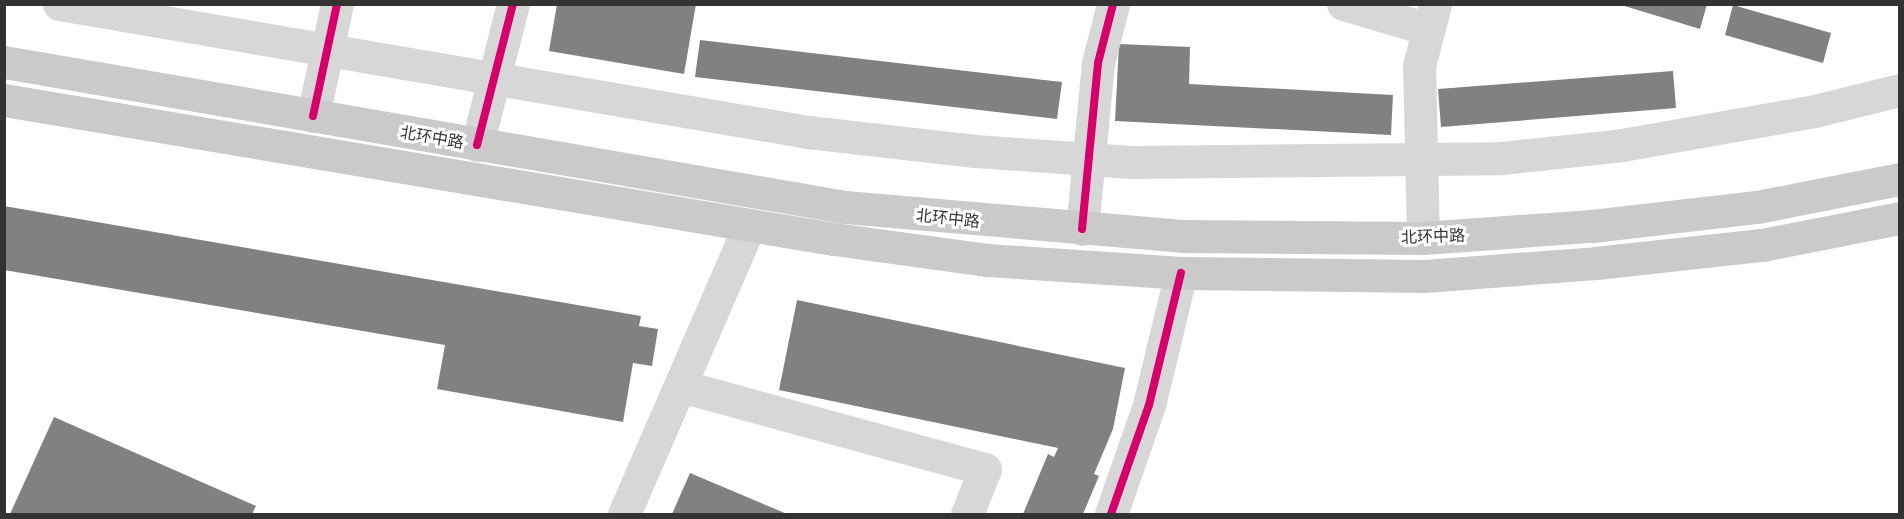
<!DOCTYPE html>
<html>
<head>
<meta charset="utf-8">
<style>
  body { margin:0 }
  #map { position:relative; width:1904px; height:519px; overflow:hidden; background:#fff; font-family:Barlow,"Noto Sans SC",sans-serif }
  div>[style] { position:absolute }
  .building>* { inset:0; background:#818181 }
  .minor>* { height:33px; margin:-16.5px; padding:0 16.5px; transform-origin:16.5px; border-radius:16.5px; background:#d7d7d7 }
  .major>* { height:33px; margin:-16.5px; padding:0 16.5px; transform-origin:16.5px; border-radius:16.5px; background:#cacaca }
  .cycleway>* { height:8px; margin:-4px; padding:0 4px; transform-origin:4px; border-radius:4px; background:#d6006c }
  span { translate:-50% -50%; white-space:nowrap; text-align:center; line-height:1.15; -webkit-text-stroke:6px #fff; paint-order:stroke }
  .street-label { font-size:16px; color:#333 }
  .frame { position:absolute; inset:0; border:6px solid #333; pointer-events:none }
</style>
</head>
<body>
<div id="map">
  <div class="building">
    <div style="clip-path:polygon(557px 4px,696px 4px,684px 74px,549px 51px)"></div>
    <div style="clip-path:polygon(1618px 4px,1707px 4px,1700px 29px)"></div>
    <div style="clip-path:polygon(1733px 5px,1831px 33px,1823px 63px,1725px 35px)"></div>
    <div style="clip-path:polygon(700px 40px,1062px 82px,1057px 119px,695px 77px)"></div>
    <div style="clip-path:polygon(1119px 44px,1190px 47px,1189px 84px,1393px 95px,1391px 135px,1115px 121px)"></div>
    <div style="clip-path:polygon(1673px 71px,1676px 108px,1441px 127px,1438px 89px)"></div>
    <div style="clip-path:polygon(4px 206px,641px 316px,639px 326px,658px 329px,652px 366px,633px 363px,623px 422px,437px 389px,445px 345px,4px 270px)"></div>
    <div style="clip-path:polygon(797px 300px,1125px 368px,1113px 429px,1094px 474px,1099px 476px,1083px 514px,1023px 514px,1048px 454px,1054px 457px,1058px 448px,779px 390px)"></div>
    <div style="clip-path:polygon(54px 417px,256px 506px,252px 514px,10px 514px)"></div>
    <div style="clip-path:polygon(690px 473px,787px 514px,672px 514px)"></div>
  </div>
  <div class="minor">
    <div style="left:59px;top:4px;width:760px;rotate:9.7deg"></div>
    <div style="left:808px;top:132px;width:168px;rotate:6.5deg"></div>
    <div style="left:975px;top:151px;width:157px;rotate:4deg"></div>
    <div style="left:1132px;top:162px;width:369px;rotate:-0.6deg"></div>
    <div style="left:1501px;top:158px;width:122px;rotate:-6.1deg"></div>
    <div style="left:1622px;top:145px;width:196px;rotate:-10deg"></div>
    <div style="left:1815px;top:111px;width:88px;rotate:-13.9deg"></div>
    <div style="left:1343px;top:4px;width:89px;rotate:16.4deg"></div>
    <div style="left:313px;top:116px;width:115px;rotate:-77.9deg"></div>
    <div style="left:477px;top:145px;width:146px;rotate:-75.7deg"></div>
    <div style="left:1082px;top:229px;width:167px;rotate:-84.5deg"></div>
    <div style="left:1098px;top:63px;width:61px;rotate:-75.7deg"></div>
    <div style="left:1423px;top:238px;width:172px;rotate:-91.3deg"></div>
    <div style="left:1419px;top:66px;width:64px;rotate:-75.5deg"></div>
    <div style="left:681px;top:386px;width:315px;rotate:15.3deg"></div>
    <div style="left:985px;top:469px;width:48px;rotate:111.8deg"></div>
    <div style="left:624px;top:514px;width:314px;rotate:-66.5deg"></div>
    <div style="left:1111px;top:514px;width:115px;rotate:-70.8deg"></div>
    <div style="left:1149px;top:405px;width:136px;rotate:-76.4deg"></div>
  </div>
  <div class="major">
    <div style="left:4px;top:62px;width:853px;rotate:9.78deg"></div>
    <div style="left:845px;top:207px;width:338px;rotate:4.9deg"></div>
    <div style="left:1182px;top:236px;width:241px;rotate:0.5deg"></div>
    <div style="left:1423px;top:238px;width:169px;rotate:-4.1deg"></div>
    <div style="left:1592px;top:226px;width:166px;rotate:-6.6deg"></div>
    <div style="left:1757px;top:207px;width:146px;rotate:-11.1deg"></div>
    <div style="left:4px;top:100px;width:842px;rotate:9.51deg"></div>
    <div style="left:834px;top:239px;width:154px;rotate:7.8deg"></div>
    <div style="left:987px;top:260px;width:194px;rotate:3.8deg"></div>
    <div style="left:1181px;top:273px;width:243px;rotate:0.7deg"></div>
    <div style="left:1424px;top:276px;width:172px;rotate:-4.3deg"></div>
    <div style="left:1596px;top:263px;width:167px;rotate:-6.2deg"></div>
    <div style="left:1762px;top:245px;width:141px;rotate:-11.1deg"></div>
  </div>
  <div class="cycleway">
    <div style="left:313px;top:116px;width:115px;rotate:-77.9deg"></div>
    <div style="left:477px;top:145px;width:146px;rotate:-75.7deg"></div>
    <div style="left:1082px;top:229px;width:167px;rotate:-84.5deg"></div>
    <div style="left:1098px;top:63px;width:61px;rotate:-75.7deg"></div>
    <div style="left:1111px;top:514px;width:115px;rotate:-70.8deg"></div>
    <div style="left:1149px;top:405px;width:136px;rotate:-76.4deg"></div>
  </div>
  <div class="street-label">
    <span style="left:432px;top:137px;rotate:10deg">北环中路</span>
    <span style="left:948px;top:218px;rotate:6deg">北环中路</span>
    <span style="left:1433px;top:236px;rotate:-2deg">北环中路</span>
  </div>
  <div class="frame"></div>
</div>
</body>
</html>
